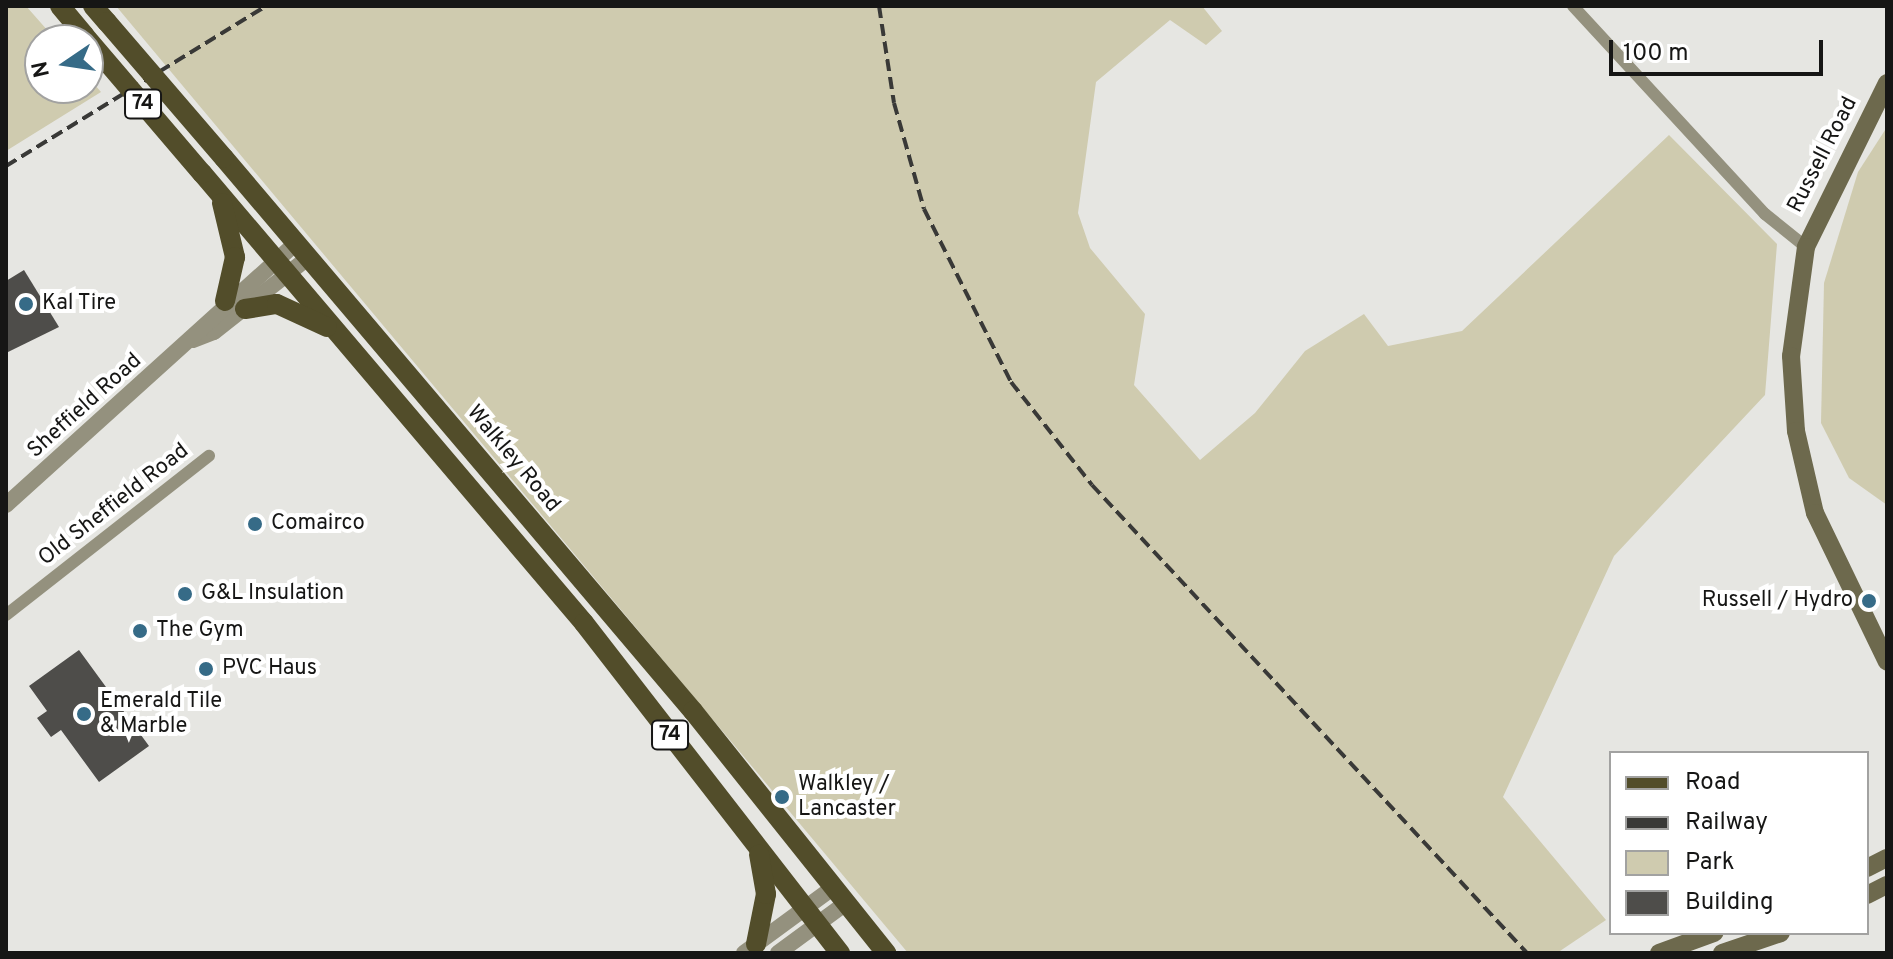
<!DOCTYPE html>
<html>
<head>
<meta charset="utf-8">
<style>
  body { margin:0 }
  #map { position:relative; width:1893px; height:959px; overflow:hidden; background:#e6e6e2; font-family:Overpass,sans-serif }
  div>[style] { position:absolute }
  .green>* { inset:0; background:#cfcbaf }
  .building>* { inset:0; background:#4e4d4a }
  .minor>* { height:12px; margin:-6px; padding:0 6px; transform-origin:6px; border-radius:6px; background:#94917e }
  .tertiary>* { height:16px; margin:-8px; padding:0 8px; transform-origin:8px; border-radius:8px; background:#94917e }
  .secondary>* { height:18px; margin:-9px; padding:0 9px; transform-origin:9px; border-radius:9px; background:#6d694d }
  .primary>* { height:20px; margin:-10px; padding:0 10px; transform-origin:10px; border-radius:10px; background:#524d2a }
  .rail>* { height:4px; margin-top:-2px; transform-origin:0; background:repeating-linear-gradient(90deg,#393937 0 12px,transparent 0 18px) }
  .primary-bridge>* { height:20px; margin:-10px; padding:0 10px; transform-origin:10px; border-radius:10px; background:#524d2a }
  .dots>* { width:22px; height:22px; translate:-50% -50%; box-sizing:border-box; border:4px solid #fff; border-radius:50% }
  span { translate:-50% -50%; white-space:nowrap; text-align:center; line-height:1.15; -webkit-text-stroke:8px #fff; paint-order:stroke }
  .shield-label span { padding:2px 6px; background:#fff; border:2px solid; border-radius:6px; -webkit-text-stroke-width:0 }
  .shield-label { font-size:20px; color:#161615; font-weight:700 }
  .street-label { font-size:22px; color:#161615 }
  .poi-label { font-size:22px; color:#161615 }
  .left { translate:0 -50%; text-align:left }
  .right { translate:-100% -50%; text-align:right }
  .frame { position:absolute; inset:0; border:8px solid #161615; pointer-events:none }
  .legend { position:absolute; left:1609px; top:751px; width:260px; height:184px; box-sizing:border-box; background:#fff; border:2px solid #a2a2a1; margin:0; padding:10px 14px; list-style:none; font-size:24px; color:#161615 }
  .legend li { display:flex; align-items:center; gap:16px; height:40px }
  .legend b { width:40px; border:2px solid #a2a2a1 }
  .north { position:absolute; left:24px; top:24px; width:80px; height:80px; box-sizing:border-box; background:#fff; border:2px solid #a2a2a1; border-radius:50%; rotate:257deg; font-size:22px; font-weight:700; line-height:32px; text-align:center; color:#161615 }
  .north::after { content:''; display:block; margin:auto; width:28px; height:36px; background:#366b87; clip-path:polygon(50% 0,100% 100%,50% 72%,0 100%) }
  .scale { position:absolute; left:1609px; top:40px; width:214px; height:36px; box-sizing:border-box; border:4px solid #161615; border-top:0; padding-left:10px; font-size:24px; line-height:28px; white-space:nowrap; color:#161615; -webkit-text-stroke:6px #fff; paint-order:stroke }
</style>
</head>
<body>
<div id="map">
  <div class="green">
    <div style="clip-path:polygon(6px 6px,26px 6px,56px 40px,40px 40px,40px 88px,88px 88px,88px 77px,101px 92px,6px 151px)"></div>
    <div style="clip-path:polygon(116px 6px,1202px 6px,1222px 31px,1206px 45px,1170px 20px,1096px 82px,1078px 213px,1090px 248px,1145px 314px,1134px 385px,1200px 460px,1255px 413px,1305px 351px,1364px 314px,1388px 346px,1462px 331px,1669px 135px,1777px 244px,1765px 395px,1614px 556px,1503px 797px,1606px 920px,1557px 953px,908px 953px)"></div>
    <div style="clip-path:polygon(1887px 127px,1887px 505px,1849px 478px,1821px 423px,1824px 283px,1858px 172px)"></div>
  </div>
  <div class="building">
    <div style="clip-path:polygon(24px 270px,59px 327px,6px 353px,6px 281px)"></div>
    <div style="clip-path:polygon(79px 650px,149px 746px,99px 782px,61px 730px,51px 737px,37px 718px,47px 711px,29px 686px)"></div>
  </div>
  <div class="minor">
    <div style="left:1573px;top:6px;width:283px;rotate:47.3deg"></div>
    <div style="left:1765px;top:214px;width:53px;rotate:38.8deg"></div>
    <div style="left:6px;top:615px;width:258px;rotate:-38.1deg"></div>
  </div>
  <div class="tertiary">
    <div style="left:193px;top:340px;width:22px;rotate:-21deg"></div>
    <div style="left:214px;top:332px;width:121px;rotate:-38.3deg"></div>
    <div style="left:6px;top:505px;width:391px;rotate:-42.1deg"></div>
    <div style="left:744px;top:953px;width:112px;rotate:-36.3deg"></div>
    <div style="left:778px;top:953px;width:84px;rotate:-36.3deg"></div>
  </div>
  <div class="secondary">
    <div style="left:1887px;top:83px;width:183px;rotate:116.3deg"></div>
    <div style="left:1806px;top:247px;width:110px;rotate:97.8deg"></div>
    <div style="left:1791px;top:356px;width:75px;rotate:86.2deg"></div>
    <div style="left:1796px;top:431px;width:84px;rotate:77deg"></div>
    <div style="left:1815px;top:513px;width:165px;rotate:64.2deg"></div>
    <div style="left:1867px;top:868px;width:22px;rotate:-27deg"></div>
    <div style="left:1867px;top:895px;width:22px;rotate:-27deg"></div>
    <div style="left:1659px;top:953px;width:59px;rotate:-20deg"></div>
    <div style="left:1722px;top:953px;width:62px;rotate:-18.7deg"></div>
  </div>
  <div class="primary">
    <div style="left:60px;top:6px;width:38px;rotate:50deg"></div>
    <div style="left:93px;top:6px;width:21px;rotate:49deg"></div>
    <div style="left:224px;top:158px;width:725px;rotate:49.7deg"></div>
    <div style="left:693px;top:711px;width:310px;rotate:51.4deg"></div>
    <div style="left:202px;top:173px;width:590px;rotate:49.67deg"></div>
    <div style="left:584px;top:623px;width:418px;rotate:52.2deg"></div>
    <div style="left:222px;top:203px;width:56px;rotate:76.5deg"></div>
    <div style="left:235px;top:257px;width:45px;rotate:102.8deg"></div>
    <div style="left:245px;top:309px;width:32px;rotate:-9deg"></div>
    <div style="left:277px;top:304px;width:55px;rotate:24.7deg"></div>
    <div style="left:756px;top:944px;width:51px;rotate:-78.7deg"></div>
    <div style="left:766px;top:894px;width:40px;rotate:-100deg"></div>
  </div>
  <div class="rail">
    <div style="left:879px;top:6px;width:98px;rotate:81.2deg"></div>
    <div style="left:894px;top:103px;width:110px;rotate:74.2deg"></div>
    <div style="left:924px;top:209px;width:194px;rotate:63.3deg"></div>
    <div style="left:1011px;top:382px;width:131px;rotate:51.8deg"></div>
    <div style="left:1092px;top:485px;width:639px;rotate:47.09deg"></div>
    <div style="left:6px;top:166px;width:305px;rotate:-31.6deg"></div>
  </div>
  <div class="primary-bridge">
    <div style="left:107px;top:22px;width:179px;rotate:49.3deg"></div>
    <div style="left:84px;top:35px;width:182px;rotate:49.5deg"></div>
  </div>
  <div class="dots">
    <div style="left:26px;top:304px;background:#366b87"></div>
    <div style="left:255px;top:524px;background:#366b87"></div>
    <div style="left:185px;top:594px;background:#366b87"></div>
    <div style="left:1869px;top:601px;background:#366b87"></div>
    <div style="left:140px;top:631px;background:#366b87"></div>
    <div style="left:206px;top:669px;background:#366b87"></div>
    <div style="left:84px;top:714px;background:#366b87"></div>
    <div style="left:782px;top:797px;background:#366b87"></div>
  </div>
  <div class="shield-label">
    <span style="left:143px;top:104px">74</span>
    <span style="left:670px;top:735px">74</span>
  </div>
  <div class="street-label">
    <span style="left:1823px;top:155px;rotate:-63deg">Russell Road</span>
    <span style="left:85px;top:406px;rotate:-42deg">Sheffield Road</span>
    <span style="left:513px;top:459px;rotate:50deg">Walkley Road</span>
    <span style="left:114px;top:505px;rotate:-38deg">Old Sheffield Road</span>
  </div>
  <div class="poi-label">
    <span class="left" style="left:42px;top:304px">Kal Tire</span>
    <span class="left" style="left:271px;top:524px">Comairco</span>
    <span class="left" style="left:201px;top:594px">G&amp;L Insulation</span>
    <span class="right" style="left:1853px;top:601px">Russell / Hydro</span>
    <span class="left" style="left:156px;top:631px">The Gym</span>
    <span class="left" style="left:222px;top:669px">PVC Haus</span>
    <span class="left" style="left:100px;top:714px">Emerald Tile<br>&amp; Marble</span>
    <span class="left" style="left:798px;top:797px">Walkley /<br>Lancaster</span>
  </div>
  <div class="frame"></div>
  <ul class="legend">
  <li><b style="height:10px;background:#524d2a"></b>Road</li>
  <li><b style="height:10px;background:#393937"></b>Railway</li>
  <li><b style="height:22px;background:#cfcbaf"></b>Park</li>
  <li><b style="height:22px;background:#4e4d4a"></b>Building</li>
  </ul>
  <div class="north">N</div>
  <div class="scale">100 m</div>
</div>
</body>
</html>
